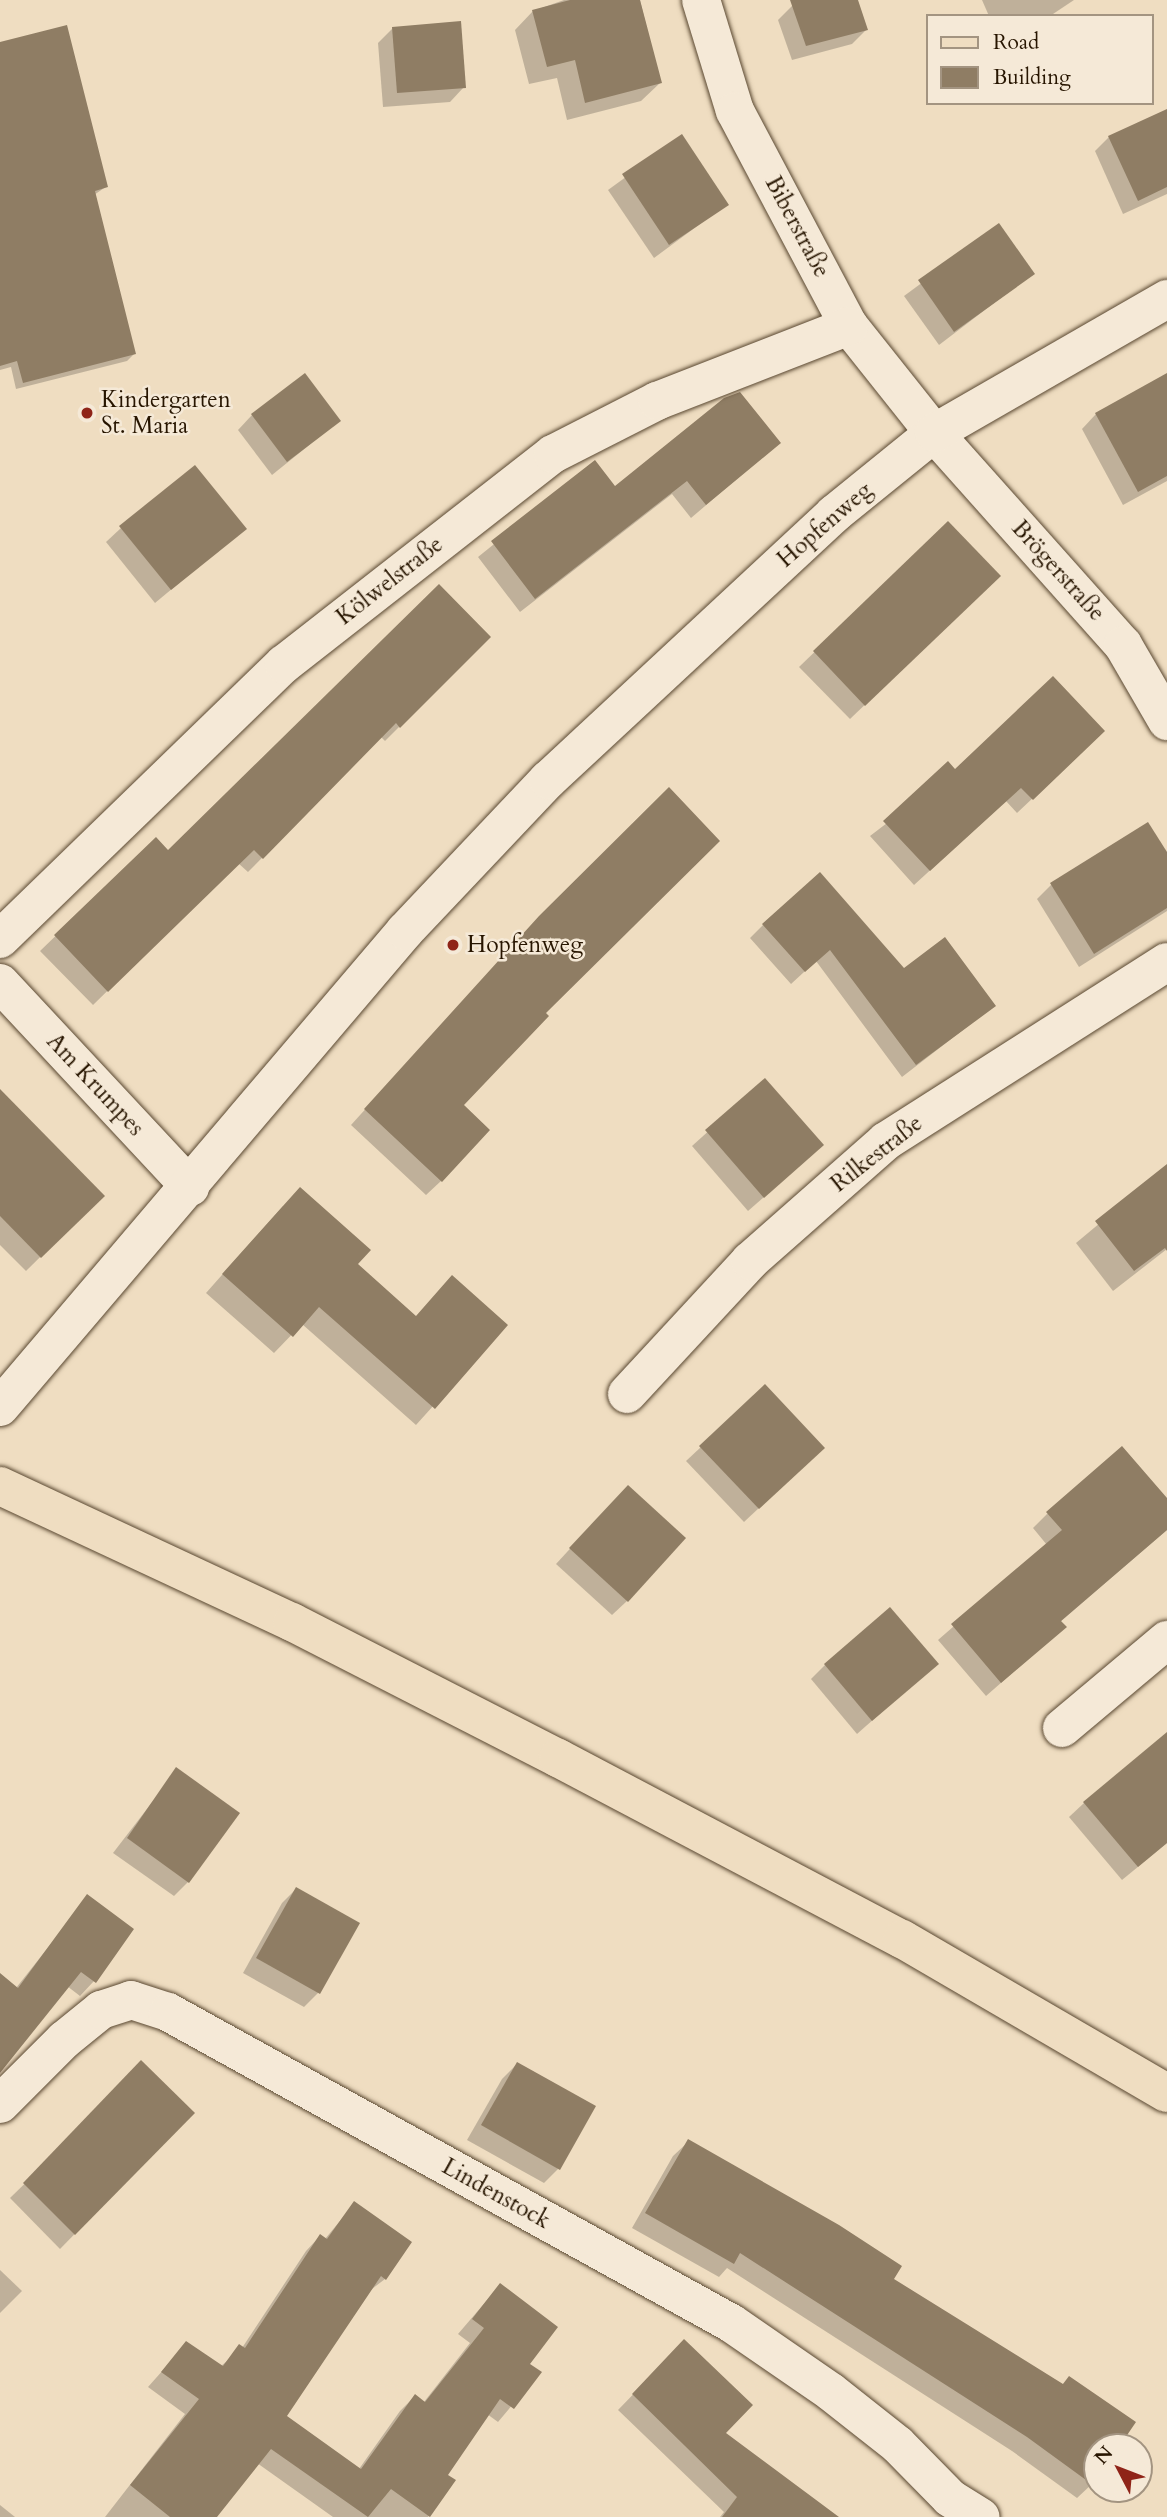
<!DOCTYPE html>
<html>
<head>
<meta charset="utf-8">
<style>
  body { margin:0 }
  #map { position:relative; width:1167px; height:2517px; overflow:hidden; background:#efddc1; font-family:Cardo,serif }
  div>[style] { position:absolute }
  .shadow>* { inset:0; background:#0003 }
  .building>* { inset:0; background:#8f7d64 }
  .roads { filter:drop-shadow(0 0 2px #594730) drop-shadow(0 0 2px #594730) }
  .minor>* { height:38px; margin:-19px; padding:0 19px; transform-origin:19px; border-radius:19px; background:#f5e9d7 }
  .major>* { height:38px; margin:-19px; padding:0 19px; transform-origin:19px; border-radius:19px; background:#efddc1 }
  .dots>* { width:19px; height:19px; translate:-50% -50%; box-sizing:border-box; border:4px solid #f5e9d7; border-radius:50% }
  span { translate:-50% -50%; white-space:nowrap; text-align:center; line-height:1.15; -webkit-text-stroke:5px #f5e9d7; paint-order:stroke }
  .street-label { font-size:23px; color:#271500 }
  .poi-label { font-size:23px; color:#271500 }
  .left { translate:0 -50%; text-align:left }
  .legend { position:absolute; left:926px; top:14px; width:228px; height:91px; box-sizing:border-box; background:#f5e9d7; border:2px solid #a39481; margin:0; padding:9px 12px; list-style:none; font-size:21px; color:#271500 }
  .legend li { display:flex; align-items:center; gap:14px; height:35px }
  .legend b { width:35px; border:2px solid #a39481 }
  .north { position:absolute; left:1083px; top:2433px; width:70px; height:70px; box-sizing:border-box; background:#f5e9d7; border:2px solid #a39481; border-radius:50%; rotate:312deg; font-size:19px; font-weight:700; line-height:28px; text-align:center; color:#271500 }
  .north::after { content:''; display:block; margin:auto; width:24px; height:32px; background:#8f2418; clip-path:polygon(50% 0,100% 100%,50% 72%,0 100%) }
</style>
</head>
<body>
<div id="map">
  <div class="shadow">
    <div style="clip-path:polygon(564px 0,640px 0,660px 83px,641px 101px,567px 120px,557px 78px,529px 84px,515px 30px,533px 11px)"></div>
    <div style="clip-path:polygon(809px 0,856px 0,866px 30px,852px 44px,792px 60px,778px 20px,793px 5px)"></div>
    <div style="clip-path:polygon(982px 0,1074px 0,1050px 16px,989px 16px)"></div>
    <div style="clip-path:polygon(393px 28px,464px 87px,450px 102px,383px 107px,378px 43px)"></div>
    <div style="clip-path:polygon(0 44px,107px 186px,94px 195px,134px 354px,127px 361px,16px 389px,11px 367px,0 370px)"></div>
    <div style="clip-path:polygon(1167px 111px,1167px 194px,1123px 214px,1095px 151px,1109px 137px)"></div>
    <div style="clip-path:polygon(681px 137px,727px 204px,654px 258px,608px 190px)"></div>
    <div style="clip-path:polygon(999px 226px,1032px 274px,939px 345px,904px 296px)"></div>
    <div style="clip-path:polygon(1167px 375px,1167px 481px,1123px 505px,1082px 429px,1096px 414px)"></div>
    <div style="clip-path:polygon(252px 415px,339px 421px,272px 475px,238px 430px)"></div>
    <div style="clip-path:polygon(779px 443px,691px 518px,672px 494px,520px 612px,478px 557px,595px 463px,615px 488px)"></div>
    <div style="clip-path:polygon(948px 523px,985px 590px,850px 719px,799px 667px)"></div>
    <div style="clip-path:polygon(121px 528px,244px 529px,155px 603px,106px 542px)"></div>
    <div style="clip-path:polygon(489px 637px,385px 741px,381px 737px,248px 872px,238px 863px,93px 1005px,40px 951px,155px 840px,168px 853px)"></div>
    <div style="clip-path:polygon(1088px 746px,1017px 813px,1006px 801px,914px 885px,870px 836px,955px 771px)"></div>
    <div style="clip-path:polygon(1167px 855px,1167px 911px,1079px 967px,1037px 899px,1051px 885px)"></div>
    <div style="clip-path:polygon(763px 925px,904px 970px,994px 1006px,902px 1077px,816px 961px,791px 984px,750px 938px)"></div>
    <div style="clip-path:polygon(525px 933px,543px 1013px,462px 1105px,441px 1181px,426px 1195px,351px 1125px)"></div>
    <div style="clip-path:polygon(765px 1080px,807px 1159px,748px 1211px,692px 1146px)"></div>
    <div style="clip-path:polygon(0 1091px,102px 1196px,26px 1271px,0 1245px)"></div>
    <div style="clip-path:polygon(1167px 1167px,1167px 1249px,1113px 1291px,1076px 1243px)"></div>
    <div style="clip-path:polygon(283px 1206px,415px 1318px,506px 1325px,416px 1425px,302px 1324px,274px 1353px,206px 1293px)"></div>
    <div style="clip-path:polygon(701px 1447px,808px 1462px,744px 1522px,686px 1461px)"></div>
    <div style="clip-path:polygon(1167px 1501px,1167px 1530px,1060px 1622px,1065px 1627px,986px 1696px,938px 1640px,1047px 1545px,1033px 1528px,1047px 1514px)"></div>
    <div style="clip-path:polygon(613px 1502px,627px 1601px,612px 1615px,556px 1564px)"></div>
    <div style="clip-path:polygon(936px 1664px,857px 1734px,811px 1679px,825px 1665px)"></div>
    <div style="clip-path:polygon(1167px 1750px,1167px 1843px,1122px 1880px,1069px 1817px,1084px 1803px)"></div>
    <div style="clip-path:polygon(177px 1770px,188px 1882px,174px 1896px,113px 1853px)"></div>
    <div style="clip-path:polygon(296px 1889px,358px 1924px,318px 1993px,304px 2007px,243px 1973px,282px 1903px)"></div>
    <div style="clip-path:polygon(88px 1897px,94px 1981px,80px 1996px,67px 1986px,0 2070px,0 1982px,16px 1988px)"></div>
    <div style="clip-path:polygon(517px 2064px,558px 2169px,544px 2183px,467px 2140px,502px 2079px)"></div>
    <div style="clip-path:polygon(193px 2113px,60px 2249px,10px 2198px,87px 2123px)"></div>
    <div style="clip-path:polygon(688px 2142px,891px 2279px,1062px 2385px,1069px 2378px,1117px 2447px,1097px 2447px,1097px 2476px,1092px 2484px,1077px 2498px,1012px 2451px,727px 2268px,719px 2277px,632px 2228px,673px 2156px)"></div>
    <div style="clip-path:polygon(354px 2204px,385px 2279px,368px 2292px,285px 2417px,359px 2469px,400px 2411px,415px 2396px,424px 2402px,470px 2343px,458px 2334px,500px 2285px,528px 2364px,539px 2373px,498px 2422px,487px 2414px,446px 2475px,454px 2481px,428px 2517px,333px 2517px,257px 2463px,214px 2517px,105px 2517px,185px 2414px,148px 2387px,187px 2343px,220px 2367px,242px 2348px,306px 2251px,320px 2236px,325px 2239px)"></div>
    <div style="clip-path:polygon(0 2270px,22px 2291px,0 2313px)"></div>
    <div style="clip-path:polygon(684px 2342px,723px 2433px,802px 2517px,720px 2517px,724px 2512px,618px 2410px)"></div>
    <div style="clip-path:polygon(0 2505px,15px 2517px,0 2517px)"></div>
  </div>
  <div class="building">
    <div style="clip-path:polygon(570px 0,640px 0,662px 83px,585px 103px,575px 60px,547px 67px,532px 10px)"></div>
    <div style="clip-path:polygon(790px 0,858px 0,868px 30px,806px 46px)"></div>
    <div style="clip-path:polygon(461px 21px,466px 88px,397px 93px,392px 27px)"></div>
    <div style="clip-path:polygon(67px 25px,108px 187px,95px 191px,136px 354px,23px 383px,17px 361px,0 366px,0 42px)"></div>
    <div style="clip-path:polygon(1167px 109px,1167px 187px,1138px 201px,1108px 136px)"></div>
    <div style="clip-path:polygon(682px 134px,729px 205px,669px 245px,622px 174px)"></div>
    <div style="clip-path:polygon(999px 223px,1035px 274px,954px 332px,918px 280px)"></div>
    <div style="clip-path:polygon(305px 373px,341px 421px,287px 462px,251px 414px)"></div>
    <div style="clip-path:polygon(1167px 373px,1167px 476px,1138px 492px,1095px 413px)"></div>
    <div style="clip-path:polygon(740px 392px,781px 443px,706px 505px,687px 481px,535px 599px,491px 541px,595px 460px,615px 486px,724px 398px)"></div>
    <div style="clip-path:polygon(195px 465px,247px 529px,171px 590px,119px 526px)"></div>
    <div style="clip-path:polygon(948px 521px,1001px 576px,865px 706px,813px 651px)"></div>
    <div style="clip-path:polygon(439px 584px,491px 637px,400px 728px,396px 723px,263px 859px,254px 850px,108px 992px,54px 935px,156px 837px,168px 850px)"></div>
    <div style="clip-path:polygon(1053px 676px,1105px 731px,1033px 800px,1021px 788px,930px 871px,883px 821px,948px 761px,955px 769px)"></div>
    <div style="clip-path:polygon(669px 787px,720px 841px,546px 1013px,549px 1016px,464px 1105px,490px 1130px,442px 1182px,364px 1109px,539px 916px)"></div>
    <div style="clip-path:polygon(1148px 822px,1167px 852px,1167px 908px,1094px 954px,1050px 883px)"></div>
    <div style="clip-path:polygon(820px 872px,904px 968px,945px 937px,996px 1006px,916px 1065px,830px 950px,805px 972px,762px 924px)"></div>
    <div style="clip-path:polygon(765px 1078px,824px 1145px,764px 1198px,705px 1130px)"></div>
    <div style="clip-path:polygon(0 1089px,105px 1196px,41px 1258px,0 1216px)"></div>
    <div style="clip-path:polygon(1167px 1164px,1167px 1251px,1165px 1248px,1134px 1271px,1095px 1221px)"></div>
    <div style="clip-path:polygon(300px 1187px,371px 1250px,358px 1264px,416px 1316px,452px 1275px,508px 1325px,435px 1409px,319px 1307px,293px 1337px,222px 1274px)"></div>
    <div style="clip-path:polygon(765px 1384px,825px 1448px,759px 1509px,699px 1446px)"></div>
    <div style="clip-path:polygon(1122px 1446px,1167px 1498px,1167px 1530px,1061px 1621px,1067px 1627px,1001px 1683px,951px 1624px,1062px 1530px,1046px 1512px)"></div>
    <div style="clip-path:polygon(628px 1485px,686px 1538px,628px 1602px,569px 1548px)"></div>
    <div style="clip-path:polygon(890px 1607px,939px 1664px,872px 1721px,824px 1664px)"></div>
    <div style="clip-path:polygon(1167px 1732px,1167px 1843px,1138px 1867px,1083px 1802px)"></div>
    <div style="clip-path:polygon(176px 1767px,240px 1813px,189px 1883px,127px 1838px)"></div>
    <div style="clip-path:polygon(296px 1887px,360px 1923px,320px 1994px,256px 1958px)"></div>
    <div style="clip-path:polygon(87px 1894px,134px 1929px,96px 1983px,81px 1972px,0 2073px,0 1973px,18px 1988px)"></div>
    <div style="clip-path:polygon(141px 2060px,195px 2113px,75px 2235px,23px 2183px)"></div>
    <div style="clip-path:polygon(517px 2062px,596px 2106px,560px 2170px,481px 2125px)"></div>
    <div style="clip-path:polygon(688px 2139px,839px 2225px,902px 2266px,894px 2279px,1063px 2384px,1069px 2376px,1136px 2422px,1119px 2447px,1097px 2447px,1097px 2488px,1027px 2437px,740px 2253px,734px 2264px,645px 2213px)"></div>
    <div style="clip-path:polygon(354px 2201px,412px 2242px,386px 2280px,381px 2276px,287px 2416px,361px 2469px,415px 2394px,425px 2402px,484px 2328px,472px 2319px,500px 2283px,558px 2327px,530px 2364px,542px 2372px,514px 2409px,500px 2399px,448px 2475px,456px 2480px,430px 2517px,391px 2489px,368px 2517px,271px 2449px,217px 2517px,170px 2517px,130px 2485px,199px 2399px,161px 2372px,186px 2341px,223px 2366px,239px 2344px,245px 2348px,320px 2234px,327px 2239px)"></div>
    <div style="clip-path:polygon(684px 2339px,753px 2405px,726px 2433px,839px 2517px,722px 2517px,737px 2497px,632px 2394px)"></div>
  </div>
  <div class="roads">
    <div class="minor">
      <div style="left:701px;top:0;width:116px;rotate:73deg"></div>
      <div style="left:735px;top:111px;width:243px;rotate:62.1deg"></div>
      <div style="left:849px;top:326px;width:137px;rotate:51.5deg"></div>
      <div style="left:934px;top:433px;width:284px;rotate:48.3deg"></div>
      <div style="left:1123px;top:645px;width:88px;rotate:59.9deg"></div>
      <div style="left:0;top:939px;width:395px;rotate:-44.1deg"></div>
      <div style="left:284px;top:664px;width:341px;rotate:-38deg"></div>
      <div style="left:553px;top:454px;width:117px;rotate:-27deg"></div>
      <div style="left:657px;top:401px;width:206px;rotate:-21.3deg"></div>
      <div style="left:0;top:983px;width:279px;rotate:47deg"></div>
      <div style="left:627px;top:1394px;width:181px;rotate:-47.2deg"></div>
      <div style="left:750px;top:1261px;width:181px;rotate:-41.4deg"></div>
      <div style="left:886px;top:1141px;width:333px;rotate:-32.5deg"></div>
      <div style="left:0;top:1407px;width:625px;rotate:-49.61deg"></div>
      <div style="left:405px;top:931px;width:208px;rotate:-46.6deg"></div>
      <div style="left:548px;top:780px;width:391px;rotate:-42.9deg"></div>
      <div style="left:834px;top:514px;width:129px;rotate:-39deg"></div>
      <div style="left:934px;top:433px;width:269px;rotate:-29.9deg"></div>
      <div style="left:1062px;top:1728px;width:137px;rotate:-40deg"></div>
      <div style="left:0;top:2104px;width:91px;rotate:-45deg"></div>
      <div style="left:64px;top:2040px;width:48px;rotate:-39deg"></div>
      <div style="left:101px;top:2010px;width:32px;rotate:-18deg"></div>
      <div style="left:131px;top:2000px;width:39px;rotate:18deg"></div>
      <div style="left:168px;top:2012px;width:643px;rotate:28.92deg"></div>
      <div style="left:731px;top:2323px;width:121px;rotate:34.6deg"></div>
      <div style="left:831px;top:2392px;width:85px;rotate:38.3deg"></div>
      <div style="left:898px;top:2445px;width:74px;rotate:45.5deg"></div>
      <div style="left:950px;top:2498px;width:36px;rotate:32deg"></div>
    </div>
    <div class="major">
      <div style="left:0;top:1486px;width:322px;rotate:25deg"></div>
      <div style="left:292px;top:1622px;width:299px;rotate:27.1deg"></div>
      <div style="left:558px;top:1758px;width:389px;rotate:27.8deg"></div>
      <div style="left:902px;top:1939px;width:306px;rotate:30.2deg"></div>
    </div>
  </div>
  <div class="dots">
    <div style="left:87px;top:413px;background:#8f2418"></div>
    <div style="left:453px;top:945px;background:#8f2418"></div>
  </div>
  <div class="street-label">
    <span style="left:797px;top:227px;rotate:62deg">Biberstraße</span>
    <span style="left:825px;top:525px;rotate:-41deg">Hopfenweg</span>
    <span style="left:1058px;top:571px;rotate:48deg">Brögerstraße</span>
    <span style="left:390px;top:581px;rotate:-38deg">Kölwelstraße</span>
    <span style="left:95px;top:1085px;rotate:47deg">Am Krumpes</span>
    <span style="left:877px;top:1154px;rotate:-38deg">Rilkestraße</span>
    <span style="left:496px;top:2194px;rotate:29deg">Lindenstock</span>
  </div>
  <div class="poi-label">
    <span class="left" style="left:101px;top:413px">Kindergarten<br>St. Maria</span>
    <span class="left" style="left:467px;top:945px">Hopfenweg</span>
  </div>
  <ul class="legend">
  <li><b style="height:9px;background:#efddc1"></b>Road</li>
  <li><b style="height:19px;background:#8f7d64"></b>Building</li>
  </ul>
  <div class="north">N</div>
</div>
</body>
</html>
